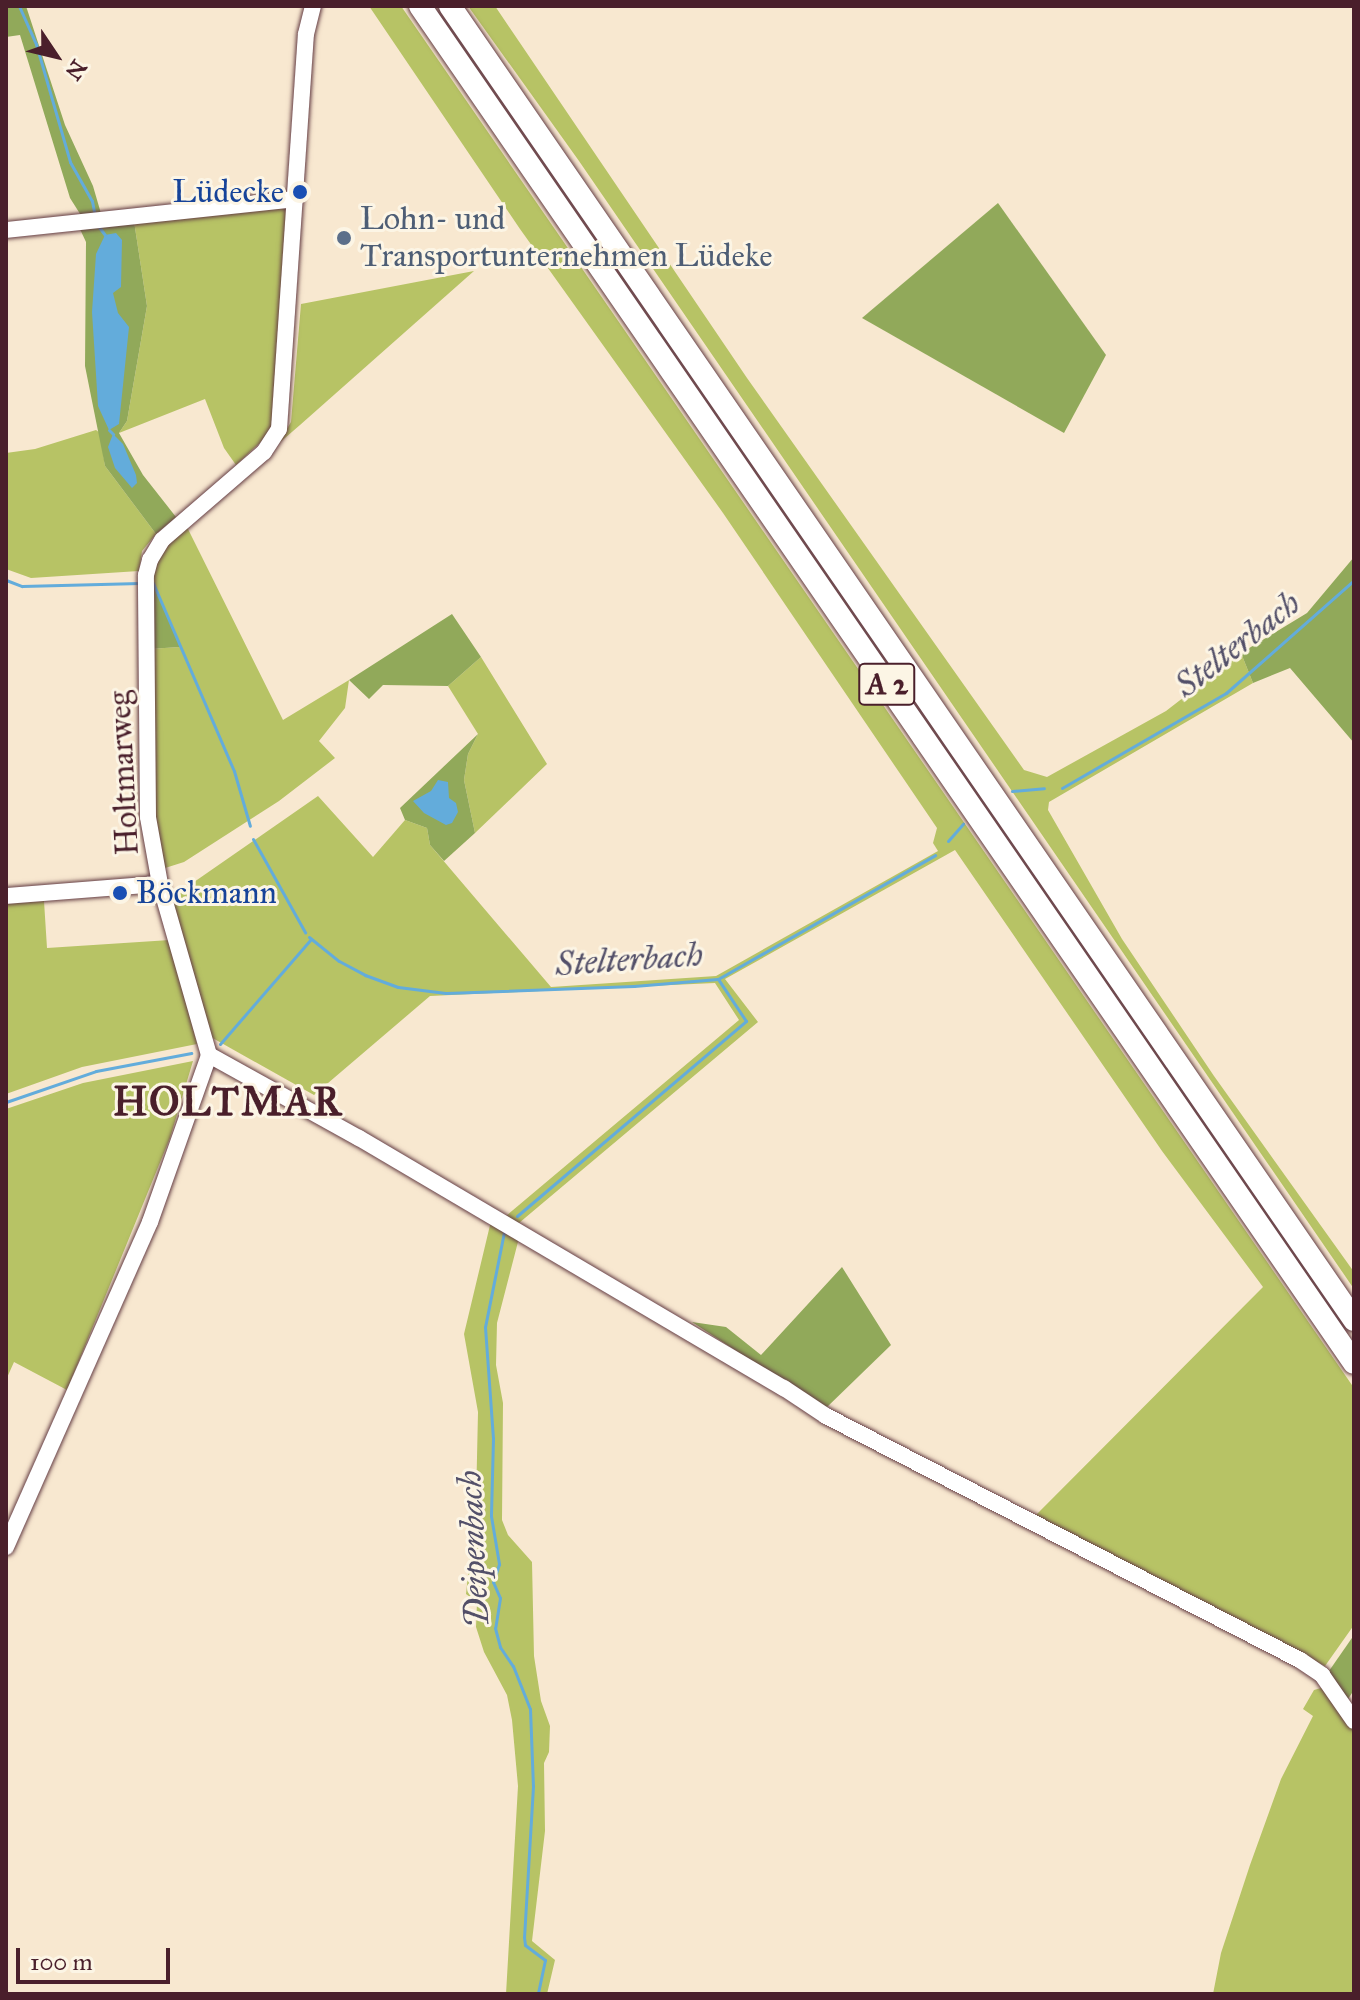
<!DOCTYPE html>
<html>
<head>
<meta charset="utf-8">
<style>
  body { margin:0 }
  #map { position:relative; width:1360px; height:2000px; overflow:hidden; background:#f8e8d0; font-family:"IM FELL Great Primer",serif }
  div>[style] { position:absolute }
  .green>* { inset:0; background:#b7c365 }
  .forest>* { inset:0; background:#91a95a }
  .water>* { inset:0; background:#63acdb }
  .stream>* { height:3px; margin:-1.5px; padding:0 1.5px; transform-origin:1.5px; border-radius:1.5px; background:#63acdb }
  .roads { filter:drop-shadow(0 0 2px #643d44) drop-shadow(0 0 2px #643d44) }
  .minor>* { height:16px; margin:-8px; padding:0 8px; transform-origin:8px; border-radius:8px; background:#fff }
  .highway>* { height:22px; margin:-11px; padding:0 11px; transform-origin:11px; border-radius:11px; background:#fff }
  .dots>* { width:22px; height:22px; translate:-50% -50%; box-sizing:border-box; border:4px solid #fcf5e5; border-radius:50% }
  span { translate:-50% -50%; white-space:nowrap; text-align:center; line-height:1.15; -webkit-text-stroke:6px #fcf5e5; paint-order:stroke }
  .shield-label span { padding:2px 6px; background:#fcf5e5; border:2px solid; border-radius:6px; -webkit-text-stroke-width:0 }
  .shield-label { font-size:30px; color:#4a1f2b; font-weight:700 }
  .transit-label { font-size:32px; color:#164399 }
  .right { translate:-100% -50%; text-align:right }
  .left { translate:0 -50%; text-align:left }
  .service-label { font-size:32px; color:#4e5e75 }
  .street-label { font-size:32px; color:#4a1f2b }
  .water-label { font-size:34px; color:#535069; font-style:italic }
  .district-label { font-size:40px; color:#4a1f2b; font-weight:700; letter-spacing:2px }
  .frame { position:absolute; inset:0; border:8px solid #4a1f2b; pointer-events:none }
  .north { position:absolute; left:16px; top:16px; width:80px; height:80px; -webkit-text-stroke:6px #fcf5e5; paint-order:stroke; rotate:125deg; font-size:22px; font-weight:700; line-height:32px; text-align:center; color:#4a1f2b }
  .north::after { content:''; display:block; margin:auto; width:28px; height:36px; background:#4a1f2b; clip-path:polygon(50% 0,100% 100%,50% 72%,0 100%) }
  .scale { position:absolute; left:16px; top:1948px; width:154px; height:36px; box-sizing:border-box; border:4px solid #4a1f2b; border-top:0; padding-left:10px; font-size:24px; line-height:28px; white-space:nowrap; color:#4a1f2b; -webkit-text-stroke:6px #fcf5e5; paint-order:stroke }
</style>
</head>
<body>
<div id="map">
  <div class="green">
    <div style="clip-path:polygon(369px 6px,401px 6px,1354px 1388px,1354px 1625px,1325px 1666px,1034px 1517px,1263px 1287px,1162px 1151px,955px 850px,725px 979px,758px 1022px,519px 1223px,506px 1216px,739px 1020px,715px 983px,430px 996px,314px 1095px,209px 1036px,171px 898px,318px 796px,373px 857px,405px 820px,427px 828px,430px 845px,551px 987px,716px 976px,938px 851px,933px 843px,937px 828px,723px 513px,520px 229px)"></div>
    <div style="clip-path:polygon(468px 6px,495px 6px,747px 378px,1024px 770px,1047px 777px,1166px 711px,1241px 653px,1253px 683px,1049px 802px,1048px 810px,1122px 939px,1214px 1076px,1354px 1272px,1354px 1289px,579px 161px)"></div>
    <div style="clip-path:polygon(288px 206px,274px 425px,267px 436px,236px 465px,224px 448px,205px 399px,119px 433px,127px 421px,147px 306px,134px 221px)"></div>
    <div style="clip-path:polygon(474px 271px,300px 425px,278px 444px,291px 422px,301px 304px)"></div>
    <div style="clip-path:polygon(96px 430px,100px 433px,105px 466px,156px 534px,142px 551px,139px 571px,31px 578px,6px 569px,6px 453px,35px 449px)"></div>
    <div style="clip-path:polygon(185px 523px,283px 720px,349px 680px,345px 708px,319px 741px,335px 758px,279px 801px,184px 862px,162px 869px,153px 820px,149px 649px,180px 647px,150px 576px,153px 559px)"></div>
    <div style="clip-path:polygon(481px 657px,547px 764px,475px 833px,464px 780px,468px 754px,478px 734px,448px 686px)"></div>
    <div style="clip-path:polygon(44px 901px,47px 948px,170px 940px,197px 1044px,82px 1067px,6px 1094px,6px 904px)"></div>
    <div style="clip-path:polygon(193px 1061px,170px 1138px,67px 1390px,14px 1362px,6px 1380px,6px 1109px,83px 1083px)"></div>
    <div style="clip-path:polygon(491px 1221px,519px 1238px,497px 1323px,496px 1365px,503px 1403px,502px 1520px,508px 1535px,532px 1562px,534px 1656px,541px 1701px,550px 1726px,549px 1752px,544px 1763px,545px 1831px,532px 1941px,555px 1960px,547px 1994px,506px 1994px,518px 1786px,512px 1720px,507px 1695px,484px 1652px,476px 1627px,477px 1602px,466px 1594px,476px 1502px,478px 1412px,464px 1334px)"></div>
    <div style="clip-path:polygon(1321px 1688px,1327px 1690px,1354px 1726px,1354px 1994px,1213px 1994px,1221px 1953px,1250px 1865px,1281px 1779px,1313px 1716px,1303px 1709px,1314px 1690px)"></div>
  </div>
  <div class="forest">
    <div style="clip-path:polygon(6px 6px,26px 6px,65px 125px,93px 186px,102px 217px,82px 217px,70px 198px,20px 35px,6px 37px)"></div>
    <div style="clip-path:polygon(998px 203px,1106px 355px,1064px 433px,862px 318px)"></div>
    <div style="clip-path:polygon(134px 221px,147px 306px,127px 421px,119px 433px,143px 475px,176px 517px,156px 534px,105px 466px,85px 366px,86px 242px,79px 227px)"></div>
    <div style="clip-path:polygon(1354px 557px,1354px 743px,1290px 668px,1253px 683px,1241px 653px,1307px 613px)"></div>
    <div style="clip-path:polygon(150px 576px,180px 647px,149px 649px)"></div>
    <div style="clip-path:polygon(452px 614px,481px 657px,448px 686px,383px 685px,369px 699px,349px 680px)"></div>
    <div style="clip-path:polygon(478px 734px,468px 754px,464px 780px,475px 833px,444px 861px,430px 845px,427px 828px,405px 820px,400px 808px)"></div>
    <div style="clip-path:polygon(842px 1267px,891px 1345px,825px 1409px,692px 1322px,726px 1327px,761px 1355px)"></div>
    <div style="clip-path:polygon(1354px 1635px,1354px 1690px,1348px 1699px,1329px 1671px)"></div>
  </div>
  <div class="water">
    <div style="clip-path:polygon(116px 233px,122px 240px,121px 287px,113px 293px,118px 313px,129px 327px,119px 424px,109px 430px,98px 406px,92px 312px,96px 254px,105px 235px)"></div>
    <div style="clip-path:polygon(113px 434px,123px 444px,136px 475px,137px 483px,132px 488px,115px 468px,108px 447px)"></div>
    <div style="clip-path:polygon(438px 780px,448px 782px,449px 798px,456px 803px,458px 812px,452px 823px,446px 825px,424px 813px,413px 801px,431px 791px)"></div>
  </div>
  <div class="stream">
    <div style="left:19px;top:6px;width:42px;rotate:65.9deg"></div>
    <div style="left:36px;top:44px;width:123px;rotate:73.9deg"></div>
    <div style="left:70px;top:162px;width:45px;rotate:60.6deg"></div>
    <div style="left:92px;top:201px;width:15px;rotate:79deg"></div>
    <div style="left:99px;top:227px;width:10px;rotate:53deg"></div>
    <div style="left:109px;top:430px;width:6px;rotate:45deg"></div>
    <div style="left:6px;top:580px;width:17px;rotate:21deg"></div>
    <div style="left:22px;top:586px;width:118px;rotate:-1.5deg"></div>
    <div style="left:153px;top:583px;width:205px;rotate:66.7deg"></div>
    <div style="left:234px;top:771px;width:57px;rotate:73.8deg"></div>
    <div style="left:1062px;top:788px;width:190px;rotate:-30.1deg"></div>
    <div style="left:1226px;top:693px;width:171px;rotate:-41.4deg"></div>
    <div style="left:1012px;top:791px;width:32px;rotate:-5deg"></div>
    <div style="left:253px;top:839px;width:107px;rotate:60.8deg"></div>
    <div style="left:948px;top:841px;width:23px;rotate:-49deg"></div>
    <div style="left:309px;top:937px;width:38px;rotate:39deg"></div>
    <div style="left:339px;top:961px;width:30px;rotate:28deg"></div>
    <div style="left:365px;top:975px;width:35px;rotate:20deg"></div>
    <div style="left:398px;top:987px;width:48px;rotate:7.1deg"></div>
    <div style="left:446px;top:993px;width:188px;rotate:-2.1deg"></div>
    <div style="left:634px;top:986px;width:84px;rotate:-4.8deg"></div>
    <div style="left:718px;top:979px;width:250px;rotate:-29.7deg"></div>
    <div style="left:220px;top:1044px;width:139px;rotate:-49.1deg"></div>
    <div style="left:6px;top:1102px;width:95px;rotate:-19deg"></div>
    <div style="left:96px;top:1071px;width:97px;rotate:-10.7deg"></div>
    <div style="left:517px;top:1216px;width:301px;rotate:-40.4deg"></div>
    <div style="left:746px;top:1021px;width:50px;rotate:-123.7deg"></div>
    <div style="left:504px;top:1232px;width:97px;rotate:101.3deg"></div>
    <div style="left:485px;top:1327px;width:111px;rotate:85.9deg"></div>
    <div style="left:493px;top:1438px;width:78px;rotate:91.5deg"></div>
    <div style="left:491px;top:1516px;width:49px;rotate:80.5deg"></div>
    <div style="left:499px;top:1564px;width:19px;rotate:108deg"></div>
    <div style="left:493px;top:1582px;width:17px;rotate:66deg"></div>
    <div style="left:500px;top:1598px;width:30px;rotate:99deg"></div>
    <div style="left:495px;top:1628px;width:20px;rotate:75deg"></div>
    <div style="left:500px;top:1647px;width:23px;rotate:56deg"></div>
    <div style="left:513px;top:1666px;width:46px;rotate:68.4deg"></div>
    <div style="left:530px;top:1709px;width:77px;rotate:87.8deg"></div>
    <div style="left:533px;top:1786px;width:151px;rotate:93.4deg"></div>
    <div style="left:524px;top:1937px;width:8px;rotate:83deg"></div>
    <div style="left:525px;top:1945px;width:25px;rotate:37deg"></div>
    <div style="left:545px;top:1960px;width:35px;rotate:102deg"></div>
  </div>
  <div class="roads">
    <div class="minor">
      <div style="left:6px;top:230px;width:291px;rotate:-6.1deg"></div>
      <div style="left:6px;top:896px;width:154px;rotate:-4.5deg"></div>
      <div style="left:209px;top:1055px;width:171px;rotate:29deg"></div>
      <div style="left:359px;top:1138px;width:493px;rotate:30.5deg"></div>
      <div style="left:784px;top:1388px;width:50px;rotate:33.7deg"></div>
      <div style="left:826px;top:1416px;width:533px;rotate:27.24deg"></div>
      <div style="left:1300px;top:1660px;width:27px;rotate:34deg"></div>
      <div style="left:1322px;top:1675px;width:56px;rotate:55.2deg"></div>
      <div style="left:6px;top:1547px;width:355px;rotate:-66.1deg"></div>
      <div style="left:150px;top:1222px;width:177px;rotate:-70.5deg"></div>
      <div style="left:209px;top:1055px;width:178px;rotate:-106deg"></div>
      <div style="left:160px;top:884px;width:68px;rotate:-100.2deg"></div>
      <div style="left:148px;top:817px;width:242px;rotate:-90.5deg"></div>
      <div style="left:146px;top:575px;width:16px;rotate:-75deg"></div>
      <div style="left:150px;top:560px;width:23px;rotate:-59deg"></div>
      <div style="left:162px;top:540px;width:135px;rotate:-40.8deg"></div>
      <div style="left:264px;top:452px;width:27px;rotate:-57deg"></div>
      <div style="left:279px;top:429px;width:396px;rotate:-86.1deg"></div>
      <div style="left:306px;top:34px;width:29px;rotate:-76deg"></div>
    </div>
    <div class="highway">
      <div style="left:420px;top:6px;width:1647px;rotate:55.46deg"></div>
      <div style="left:450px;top:6px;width:1595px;rotate:55.47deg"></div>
    </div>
  </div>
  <div class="dots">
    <div style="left:300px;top:192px;background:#1a4fb4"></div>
    <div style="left:344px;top:238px;background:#5c6f8a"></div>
    <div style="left:120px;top:893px;background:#1a4fb4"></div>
  </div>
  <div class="shield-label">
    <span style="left:887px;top:684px">A 2</span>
  </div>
  <div class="transit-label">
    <span class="right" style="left:284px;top:192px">Lüdecke</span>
    <span class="left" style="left:136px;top:893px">Böckmann</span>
  </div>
  <div class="service-label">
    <span class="left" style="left:360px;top:238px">Lohn- und<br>Transportunternehmen Lüdeke</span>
  </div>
  <div class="street-label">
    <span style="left:124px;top:773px;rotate:-93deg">Holtmarweg</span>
  </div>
  <div class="water-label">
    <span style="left:1237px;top:644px;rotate:-38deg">Stelterbach</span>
    <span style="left:629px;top:959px;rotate:-4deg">Stelterbach</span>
    <span style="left:473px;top:1549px;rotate:-93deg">Deipenbach</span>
  </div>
  <div class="district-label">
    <span style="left:228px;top:1102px">HOLTMAR</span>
  </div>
  <div class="frame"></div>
  <div class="north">N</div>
  <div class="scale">100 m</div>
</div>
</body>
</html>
